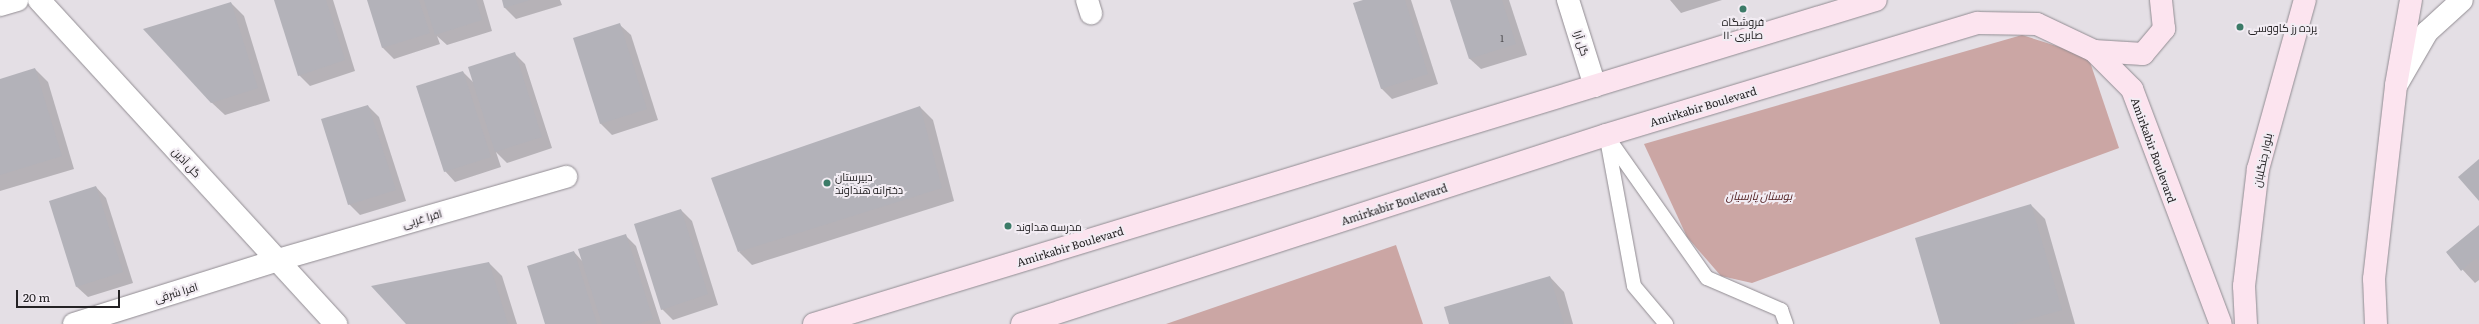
<!DOCTYPE html>
<html>
<head>
<meta charset="utf-8">
<style>
  body { margin:0 }
  #map { position:relative; width:2479px; height:324px; overflow:hidden; background:#e4dfe5; font-family:Literata,Cairo,serif }
  div>[style] { position:absolute }
  .green>* { inset:0; background:#cba6a4 }
  .shadow>* { inset:0; background:#0003 }
  .building>* { inset:0; background:#b3b2b9 }
  .roads { filter:drop-shadow(0 0 1px #918c92) drop-shadow(0 0 1px #918c92) }
  .service>* { height:14px; margin:-7px; padding:0 7px; transform-origin:7px; border-radius:7px; background:#fff }
  .minor>* { height:22px; margin:-11px; padding:0 11px; transform-origin:11px; border-radius:11px; background:#fff }
  .tertiary>* { height:22px; margin:-11px; padding:0 11px; transform-origin:11px; border-radius:11px; background:#fff }
  .secondary>* { height:22px; margin:-11px; padding:0 11px; transform-origin:11px; border-radius:11px; background:#fce4ef }
  .dots>* { width:11px; height:11px; translate:-50% -50%; box-sizing:border-box; border:2px solid #f2ecf3; border-radius:50% }
  span { translate:-50% -50%; white-space:nowrap; text-align:center; line-height:1.15; -webkit-text-stroke:4px #f2ecf3; paint-order:stroke }
  .number-label { font-size:9px; color:#484649 }
  .number-label span { -webkit-text-stroke-width:0 }
  .poi-label { font-size:11px; color:#242224 }
  .left { translate:0 -50%; text-align:left }
  .street-label { font-size:11px; color:#242224 }
  .park-label { font-size:11px; color:#4d1a1c; font-style:italic }
  .scale { position:absolute; left:16px; top:290px; width:104px; height:18px; box-sizing:border-box; border:2px solid #242224; border-top:0; padding-left:5px; font-size:12px; line-height:14px; white-space:nowrap; color:#242224; -webkit-text-stroke:3px #f2ecf3; paint-order:stroke }
</style>
</head>
<body>
<div id="map">
  <div class="green">
    <div style="clip-path:polygon(2022px 35px,2088px 56px,2119px 148px,1752px 283px,1721px 276px,1687px 237px,1644px 144px)"></div>
    <div style="clip-path:polygon(1396px 245px,1423px 324px,1166px 324px)"></div>
  </div>
  <div class="shadow">
    <div style="clip-path:polygon(275px 0,333px 0,355px 71px,310px 86px,299px 75px)"></div>
    <div style="clip-path:polygon(368px 0,483px 0,492px 31px,447px 45px,437px 36px,440px 44px,394px 59px,383px 48px)"></div>
    <div style="clip-path:polygon(503px 0,560px 0,562px 5px,516px 19px,505px 8px)"></div>
    <div style="clip-path:polygon(1366px 0,1411px 0,1438px 84px,1392px 99px,1381px 88px)"></div>
    <div style="clip-path:polygon(1451px 0,1509px 0,1527px 55px,1481px 69px,1470px 59px)"></div>
    <div style="clip-path:polygon(1670px 0,1722px 0,1681px 13px)"></div>
    <div style="clip-path:polygon(231px 3px,244px 16px,270px 101px,225px 115px,211px 102px)"></div>
    <div style="clip-path:polygon(620px 25px,631px 35px,658px 120px,612px 135px,601px 124px)"></div>
    <div style="clip-path:polygon(514px 53px,525px 64px,552px 148px,507px 163px,496px 152px,501px 167px,455px 182px,445px 171px,463px 72px,474px 83px)"></div>
    <div style="clip-path:polygon(35px 69px,48px 82px,74px 169px,0 191px,0 80px)"></div>
    <div style="clip-path:polygon(368px 106px,379px 117px,406px 201px,360px 215px,349px 204px)"></div>
    <div style="clip-path:polygon(920px 107px,933px 120px,954px 201px,752px 265px,739px 252px)"></div>
    <div style="clip-path:polygon(96px 187px,106px 198px,133px 283px,88px 297px,77px 287px)"></div>
    <div style="clip-path:polygon(2031px 205px,2045px 219px,2075px 324px,1941px 324px)"></div>
    <div style="clip-path:polygon(681px 210px,692px 221px,718px 305px,673px 320px,662px 309px)"></div>
    <div style="clip-path:polygon(2479px 226px,2479px 280px,2475px 283px,2447px 253px)"></div>
    <div style="clip-path:polygon(625px 235px,636px 246px,661px 324px,546px 324px,574px 252px,583px 262px)"></div>
    <div style="clip-path:polygon(489px 263px,502px 276px,517px 324px,408px 324px)"></div>
    <div style="clip-path:polygon(1550px 277px,1564px 292px,1573px 324px,1450px 324px)"></div>
  </div>
  <div class="building">
    <div style="clip-path:polygon(274px 0,326px 0,345px 60px,298px 76px)"></div>
    <div style="clip-path:polygon(367px 0,419px 0,430px 33px,382px 48px)"></div>
    <div style="clip-path:polygon(424px 0,476px 0,482px 20px,435px 35px)"></div>
    <div style="clip-path:polygon(502px 0,530px 0,504px 8px)"></div>
    <div style="clip-path:polygon(1363px 0,1405px 0,1428px 74px,1381px 89px,1353px 3px)"></div>
    <div style="clip-path:polygon(1450px 0,1502px 0,1516px 44px,1469px 59px)"></div>
    <div style="clip-path:polygon(231px 2px,258px 88px,211px 103px,143px 29px)"></div>
    <div style="clip-path:polygon(620px 23px,647px 109px,600px 124px,573px 38px)"></div>
    <div style="clip-path:polygon(515px 52px,542px 137px,495px 152px,468px 67px)"></div>
    <div style="clip-path:polygon(35px 68px,62px 156px,0 175px,0 79px)"></div>
    <div style="clip-path:polygon(463px 71px,491px 157px,444px 172px,416px 86px)"></div>
    <div style="clip-path:polygon(368px 105px,396px 190px,348px 205px,321px 119px)"></div>
    <div style="clip-path:polygon(920px 106px,942px 188px,738px 252px,711px 178px)"></div>
    <div style="clip-path:polygon(2479px 159px,2479px 201px,2458px 177px)"></div>
    <div style="clip-path:polygon(96px 186px,123px 272px,76px 287px,49px 201px)"></div>
    <div style="clip-path:polygon(2031px 204px,2062px 310px,2012px 324px,1940px 324px,1915px 238px)"></div>
    <div style="clip-path:polygon(681px 209px,708px 294px,661px 310px,634px 224px)"></div>
    <div style="clip-path:polygon(2479px 225px,2479px 261px,2476px 258px,2461px 271px,2446px 252px)"></div>
    <div style="clip-path:polygon(626px 234px,653px 319px,638px 324px,602px 324px,578px 249px)"></div>
    <div style="clip-path:polygon(574px 251px,597px 324px,545px 324px,527px 266px)"></div>
    <div style="clip-path:polygon(489px 262px,508px 324px,406px 324px,371px 286px)"></div>
    <div style="clip-path:polygon(1550px 276px,1564px 324px,1449px 324px,1444px 307px)"></div>
  </div>
  <div class="roads">
    <div class="service">
      <div style="left:1606px;top:135px;width:175px;rotate:54.8deg"></div>
      <div style="left:1707px;top:278px;width:81px;rotate:23.4deg"></div>
      <div style="left:1781px;top:310px;width:15px;rotate:70deg"></div>
      <div style="left:1607px;top:139px;width:149px;rotate:79.6deg"></div>
      <div style="left:1634px;top:286px;width:50px;rotate:49.9deg"></div>
    </div>
    <div class="minor">
      <div style="left:0;top:5px;width:18px;rotate:-16deg"></div>
      <div style="left:74px;top:324px;width:214px;rotate:-17.4deg"></div>
      <div style="left:278px;top:260px;width:300px;rotate:-16.1deg"></div>
    </div>
    <div class="tertiary">
      <div style="left:39px;top:0;width:440px;rotate:47.5deg"></div>
      <div style="left:1087px;top:0;width:14px;rotate:73deg"></div>
      <div style="left:1568px;top:0;width:90px;rotate:72.6deg"></div>
      <div style="left:2397px;top:84px;width:60px;rotate:-60deg"></div>
      <div style="left:2427px;top:32px;width:47px;rotate:-42.4deg"></div>
    </div>
    <div class="secondary">
      <div style="left:2094px;top:51px;width:49px;rotate:3.5deg"></div>
      <div style="left:2143px;top:54px;width:33px;rotate:-50deg"></div>
      <div style="left:2164px;top:29px;width:29px;rotate:-96deg"></div>
      <div style="left:814px;top:324px;width:1110px;rotate:-16.97deg"></div>
      <div style="left:1022px;top:324px;width:614px;rotate:-17.93deg"></div>
      <div style="left:1606px;top:135px;width:388px;rotate:-16.8deg"></div>
      <div style="left:1978px;top:23px;width:59px;rotate:1deg"></div>
      <div style="left:2037px;top:24px;width:63px;rotate:25.3deg"></div>
      <div style="left:2094px;top:51px;width:54px;rotate:45deg"></div>
      <div style="left:2132px;top:89px;width:251px;rotate:69.3deg"></div>
      <div style="left:2246px;top:324px;width:38px;rotate:-93deg"></div>
      <div style="left:2244px;top:286px;width:118px;rotate:-83.2deg"></div>
      <div style="left:2258px;top:169px;width:175px;rotate:-74.5deg"></div>
      <div style="left:2376px;top:324px;width:45px;rotate:-92.5deg"></div>
      <div style="left:2374px;top:279px;width:195px;rotate:-83.5deg"></div>
      <div style="left:2396px;top:85px;width:86px;rotate:-80deg"></div>
    </div>
  </div>
  <div class="dots">
    <div style="left:1743px;top:9px;background:#3c7b68"></div>
    <div style="left:2240px;top:27px;background:#3c7b68"></div>
    <div style="left:827px;top:183px;background:#3c7b68"></div>
    <div style="left:1008px;top:226px;background:#3c7b68"></div>
  </div>
  <div class="number-label">
    <span style="left:1502px;top:38px">1</span>
  </div>
  <div class="poi-label">
    <span style="left:1743px;top:28px">فروشگاه<br>صابری ۱۱۰</span>
    <span class="left" style="left:2248px;top:27px">پرده رز کاووسی</span>
    <span class="left" style="left:835px;top:183px">دبیرستان<br>دخترانه هنداوند</span>
    <span class="left" style="left:1016px;top:226px">مدرسه هداوند</span>
  </div>
  <div class="street-label">
    <span style="left:1582px;top:43px;rotate:72deg">گل آرا</span>
    <span style="left:1703px;top:106px;rotate:-17deg">Amirkabir Boulevard</span>
    <span style="left:2154px;top:150px;rotate:70deg">Amirkabir Boulevard</span>
    <span style="left:2262px;top:160px;rotate:-78deg">بلوار جنگلبان</span>
    <span style="left:187px;top:162px;rotate:47deg">گل آذین</span>
    <span style="left:1394px;top:204px;rotate:-18deg">Amirkabir Boulevard</span>
    <span style="left:422px;top:218px;rotate:-16deg">افرا غربی</span>
    <span style="left:1070px;top:246px;rotate:-17deg">Amirkabir Boulevard</span>
    <span style="left:176px;top:292px;rotate:-17deg">افرا شرقی</span>
  </div>
  <div class="park-label">
    <span style="left:1759px;top:195px">بوستان پارسیان</span>
  </div>
  <div class="scale">20 m</div>
</div>
</body>
</html>
